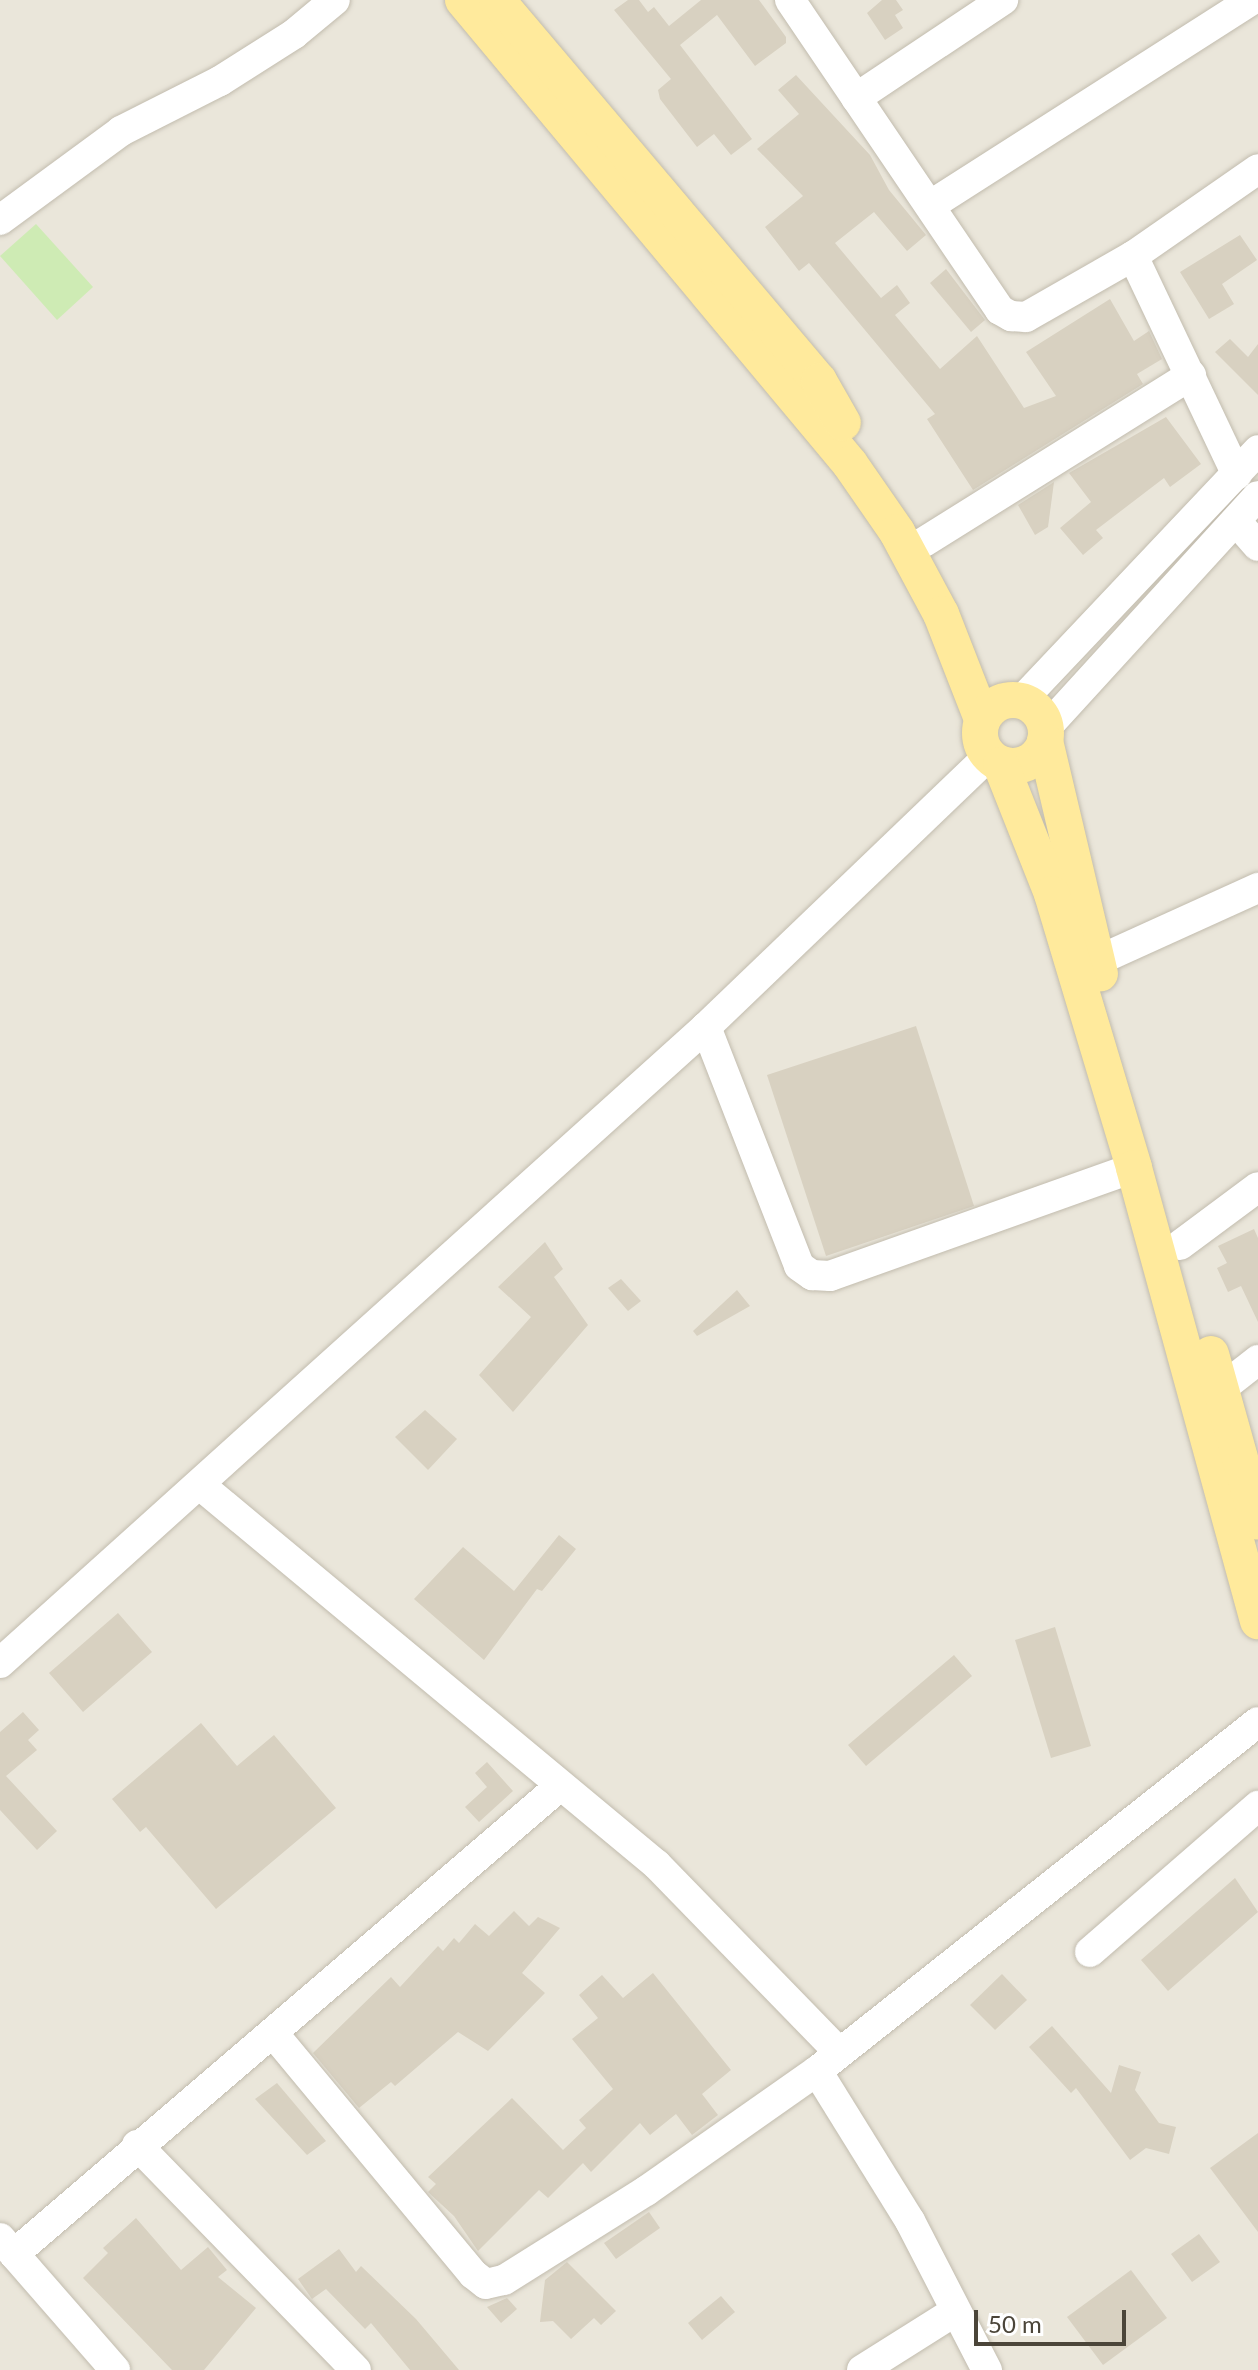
<!DOCTYPE html>
<html>
<head>
<meta charset="utf-8">
<style>
  body { margin:0 }
  #map { position:relative; width:1258px; height:2370px; overflow:hidden; background:#f6f4ec; font-family:Lato,sans-serif }
  div>[style] { position:absolute }
  .residential>* { inset:0; background:#eae6da }
  .green>* { inset:0; background:#ceebb4 }
  .building>* { inset:0; background:#d8d1c1 }
  .roads { filter:drop-shadow(0 0 2px #c2bcae) drop-shadow(0 0 2px #c2bcae) }
  .minor>* { height:30px; margin:-15px; padding:0 15px; transform-origin:15px; border-radius:15px; background:#fff }
  .major>* { height:36px; margin:-18px; padding:0 18px; transform-origin:18px; border-radius:18px; background:#ffea9c }
  .major>.ring { margin:-18px; padding:0; box-sizing:content-box; background:none; border:36px solid #ffea9c; border-radius:50% }
  span { translate:-50% -50%; white-space:nowrap; text-align:center; line-height:1.15; -webkit-text-stroke:6px #fff; paint-order:stroke }
  .scale { position:absolute; left:974px; top:2310px; width:152px; height:36px; box-sizing:border-box; border:4px solid #4b4539; border-top:0; padding-left:10px; font-size:24px; line-height:28px; white-space:nowrap; color:#4b4539; -webkit-text-stroke:6px #fff; paint-order:stroke }
</style>
</head>
<body>
<div id="map">
  <div class="residential">
    <div style="clip-path:polygon(0 0,1258px 0,1258px 2370px,0 2370px)"></div>
  </div>
  <div class="green">
    <div style="clip-path:polygon(36px 224px,93px 287px,57px 320px,0 256px)"></div>
  </div>
  <div class="building">
    <div style="clip-path:polygon(628px 0,639px 0,648px 12px,654px 7px,669px 26px,701px 0,759px 0,786px 37px,786px 43px,755px 66px,717px 15px,680px 45px,752px 139px,731px 155px,714px 134px,697px 147px,660px 99px,658px 90px,671px 79px,614px 10px)"></div>
    <div style="clip-path:polygon(882px 0,896px 0,903px 10px,895px 15px,903px 28px,885px 40px,867px 13px)"></div>
    <div style="clip-path:polygon(796px 75px,870px 155px,889px 190px,926px 235px,907px 251px,874px 212px,835px 243px,881px 298px,897px 285px,910px 303px,895px 315px,940px 369px,977px 336px,1024px 408px,1056px 396px,1026px 352px,1110px 299px,1134px 341px,1149px 331px,1162px 359px,1137px 374px,1143px 384px,973px 490px,927px 419px,935px 414px,809px 263px,799px 271px,765px 227px,803px 196px,757px 149px,799px 114px,778px 90px)"></div>
    <div style="clip-path:polygon(1240px 235px,1257px 260px,1222px 284px,1234px 304px,1209px 319px,1180px 272px)"></div>
    <div style="clip-path:polygon(946px 269px,985px 320px,971px 332px,930px 283px)"></div>
    <div style="clip-path:polygon(1230px 339px,1248px 357px,1258px 344px,1258px 395px,1215px 352px)"></div>
    <div style="clip-path:polygon(1166px 417px,1201px 464px,1170px 487px,1164px 478px,1096px 530px,1103px 538px,1083px 555px,1060px 528px,1091px 502px,1069px 473px)"></div>
    <div style="clip-path:polygon(1054px 482px,1048px 527px,1035px 535px,1018px 505px)"></div>
    <div style="clip-path:polygon(916px 1026px,974px 1206px,826px 1256px,767px 1075px)"></div>
    <div style="clip-path:polygon(1254px 1229px,1258px 1238px,1258px 1322px,1241px 1286px,1228px 1292px,1217px 1268px,1227px 1263px,1218px 1246px)"></div>
    <div style="clip-path:polygon(545px 1242px,563px 1269px,554px 1277px,588px 1325px,513px 1412px,479px 1375px,531px 1317px,498px 1287px)"></div>
    <div style="clip-path:polygon(621px 1279px,641px 1301px,628px 1311px,608px 1288px)"></div>
    <div style="clip-path:polygon(737px 1290px,750px 1306px,697px 1336px,693px 1331px)"></div>
    <div style="clip-path:polygon(425px 1410px,457px 1439px,428px 1470px,395px 1437px)"></div>
    <div style="clip-path:polygon(559px 1535px,576px 1549px,542px 1591px,537px 1589px,484px 1660px,414px 1599px,463px 1547px,514px 1591px)"></div>
    <div style="clip-path:polygon(118px 1613px,152px 1652px,83px 1712px,49px 1673px)"></div>
    <div style="clip-path:polygon(1055px 1627px,1091px 1746px,1051px 1758px,1015px 1640px)"></div>
    <div style="clip-path:polygon(954px 1655px,972px 1676px,866px 1766px,848px 1745px)"></div>
    <div style="clip-path:polygon(23px 1712px,39px 1730px,28px 1740px,37px 1750px,6px 1776px,57px 1831px,37px 1850px,0 1810px,0 1732px)"></div>
    <div style="clip-path:polygon(201px 1723px,237px 1766px,274px 1735px,336px 1808px,216px 1909px,146px 1827px,140px 1832px,112px 1799px)"></div>
    <div style="clip-path:polygon(487px 1762px,513px 1791px,479px 1822px,465px 1807px,487px 1787px,475px 1773px)"></div>
    <div style="clip-path:polygon(1235px 1878px,1258px 1912px,1168px 1991px,1141px 1960px)"></div>
    <div style="clip-path:polygon(514px 1911px,529px 1926px,538px 1917px,560px 1928px,522px 1973px,545px 1993px,488px 2051px,458px 2032px,395px 2086px,391px 2082px,359px 2108px,313px 2053px,391px 1977px,400px 1987px,438px 1946px,443px 1951px,454px 1938px,459px 1943px,475px 1924px,489px 1936px)"></div>
    <div style="clip-path:polygon(653px 1973px,731px 2070px,702px 2094px,718px 2115px,692px 2135px,676px 2114px,650px 2135px,640px 2123px,591px 2172px,583px 2163px,548px 2198px,539px 2190px,478px 2251px,454px 2216px,428px 2192px,436px 2184px,428px 2177px,512px 2098px,563px 2150px,586px 2128px,579px 2120px,613px 2089px,572px 2039px,598px 2018px,579px 1995px,602px 1975px,623px 1998px)"></div>
    <div style="clip-path:polygon(1002px 1974px,1027px 2000px,995px 2030px,970px 2005px)"></div>
    <div style="clip-path:polygon(1052px 2026px,1111px 2093px,1119px 2065px,1141px 2072px,1135px 2090px,1159px 2123px,1176px 2127px,1169px 2154px,1146px 2148px,1130px 2160px,1076px 2088px,1071px 2093px,1029px 2047px)"></div>
    <div style="clip-path:polygon(277px 2083px,326px 2141px,307px 2155px,255px 2099px)"></div>
    <div style="clip-path:polygon(1258px 2133px,1258px 2232px,1210px 2168px)"></div>
    <div style="clip-path:polygon(649px 2212px,660px 2228px,616px 2259px,604px 2243px)"></div>
    <div style="clip-path:polygon(136px 2218px,181px 2270px,208px 2247px,227px 2270px,218px 2277px,256px 2308px,204px 2370px,172px 2370px,83px 2278px,108px 2253px,103px 2248px)"></div>
    <div style="clip-path:polygon(1199px 2234px,1220px 2262px,1192px 2282px,1171px 2254px)"></div>
    <div style="clip-path:polygon(339px 2249px,356px 2272px,361px 2266px,416px 2319px,459px 2370px,410px 2370px,371px 2323px,365px 2329px,326px 2289px,312px 2299px,298px 2279px)"></div>
    <div style="clip-path:polygon(567px 2262px,616px 2311px,601px 2325px,594px 2318px,571px 2339px,553px 2321px,540px 2322px,545px 2280px)"></div>
    <div style="clip-path:polygon(1131px 2270px,1167px 2318px,1103px 2365px,1067px 2317px)"></div>
    <div style="clip-path:polygon(721px 2296px,735px 2312px,702px 2340px,688px 2323px)"></div>
    <div style="clip-path:polygon(507px 2298px,517px 2309px,501px 2323px,487px 2307px)"></div>
  </div>
  <div class="roads">
    <div class="minor">
      <div style="left:790px;top:0;width:374px;rotate:55.9deg"></div>
      <div style="left:1000px;top:310px;width:13px;rotate:29deg"></div>
      <div style="left:1011px;top:316px;width:15px;rotate:4deg"></div>
      <div style="left:1026px;top:317px;width:123px;rotate:-29.7deg"></div>
      <div style="left:1133px;top:256px;width:152px;rotate:-34.8deg"></div>
      <div style="left:856px;top:98px;width:177px;rotate:-33.7deg"></div>
      <div style="left:931px;top:205px;width:380px;rotate:-32.6deg"></div>
      <div style="left:0;top:220px;width:150px;rotate:-36.3deg"></div>
      <div style="left:121px;top:131px;width:111px;rotate:-26.8deg"></div>
      <div style="left:220px;top:81px;width:88px;rotate:-32.4deg"></div>
      <div style="left:294px;top:34px;width:53px;rotate:-39.7deg"></div>
      <div style="left:1133px;top:256px;width:242px;rotate:64.6deg"></div>
      <div style="left:1236px;top:521px;width:33px;rotate:49deg"></div>
      <div style="left:924px;top:542px;width:315px;rotate:-32deg"></div>
      <div style="left:1021px;top:701px;width:345px;rotate:-46.6deg"></div>
      <div style="left:1046px;top:728px;width:314px;rotate:-47.6deg"></div>
      <div style="left:1097px;top:961px;width:177px;rotate:-24.4deg"></div>
      <div style="left:706px;top:1027px;width:256px;rotate:68.7deg"></div>
      <div style="left:799px;top:1266px;width:16px;rotate:35deg"></div>
      <div style="left:812px;top:1275px;width:18px;rotate:3deg"></div>
      <div style="left:830px;top:1276px;width:323px;rotate:-19.6deg"></div>
      <div style="left:1180px;top:1245px;width:97px;rotate:-36.6deg"></div>
      <div style="left:1221px;top:1389px;width:47px;rotate:-38.1deg"></div>
      <div style="left:200px;top:1485px;width:594px;rotate:39.74deg"></div>
      <div style="left:657px;top:1865px;width:261px;rotate:45.8deg"></div>
      <div style="left:0;top:1663px;width:950px;rotate:-42.01deg"></div>
      <div style="left:706px;top:1027px;width:390px;rotate:-43.8deg"></div>
      <div style="left:1090px;top:1952px;width:223px;rotate:-41deg"></div>
      <div style="left:273px;top:2033px;width:313px;rotate:50.3deg"></div>
      <div style="left:473px;top:2274px;width:16px;rotate:38deg"></div>
      <div style="left:486px;top:2284px;width:18px;rotate:-13deg"></div>
      <div style="left:504px;top:2280px;width:168px;rotate:-32.1deg"></div>
      <div style="left:646px;top:2191px;width:209px;rotate:-35.1deg"></div>
      <div style="left:817px;top:2071px;width:562px;rotate:-38.36deg"></div>
      <div style="left:817px;top:2071px;width:176px;rotate:58.2deg"></div>
      <div style="left:910px;top:2221px;width:168px;rotate:62.7deg"></div>
      <div style="left:137px;top:2145px;width:314px;rotate:45.8deg"></div>
      <div style="left:0;top:2238px;width:175px;rotate:48.9deg"></div>
      <div style="left:14px;top:2254px;width:719px;rotate:-40.6deg"></div>
      <div style="left:862px;top:2370px;width:109px;rotate:-32.2deg"></div>
    </div>
    <div class="major">
      <div style="left:463px;top:0;width:604px;rotate:50.17deg"></div>
      <div style="left:850px;top:464px;width:83px;rotate:55.3deg"></div>
      <div style="left:897px;top:532px;width:93px;rotate:61.8deg"></div>
      <div style="left:941px;top:614px;width:113px;rotate:68.7deg"></div>
      <div style="left:497px;top:0;width:499px;rotate:49.8deg"></div>
      <div style="left:819px;top:381px;width:48px;rotate:60.3deg"></div>
      <div class="ring" style="left:980px;top:700px;width:30px;height:30px"></div>
      <div style="left:1045px;top:741px;width:239px;rotate:76.7deg"></div>
      <div style="left:1001px;top:765px;width:139px;rotate:68.4deg"></div>
      <div style="left:1052px;top:894px;width:286px;rotate:73.3deg"></div>
      <div style="left:1134px;top:1168px;width:470px;rotate:74.7deg"></div>
      <div style="left:1211px;top:1354px;width:174px;rotate:74.4deg"></div>
    </div>
  </div>
  <div class="scale">50 m</div>
</div>
</body>
</html>
